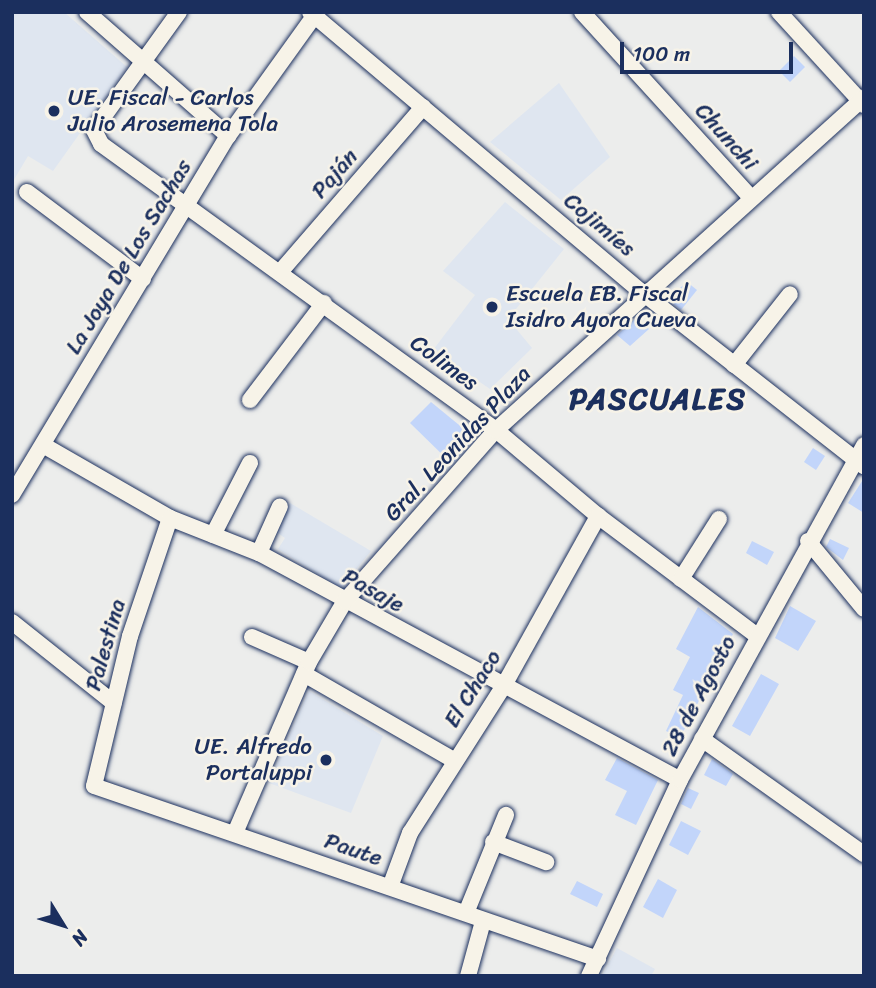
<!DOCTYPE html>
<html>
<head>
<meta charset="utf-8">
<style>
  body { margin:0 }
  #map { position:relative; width:876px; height:988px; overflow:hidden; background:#ecedec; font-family:Sriracha,sans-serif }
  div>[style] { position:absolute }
  .built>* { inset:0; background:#dfe6f0 }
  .building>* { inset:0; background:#c2d5fa }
  .roads { filter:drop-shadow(0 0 2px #1b2f5e) drop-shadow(0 0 2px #1b2f5e) }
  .minor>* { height:16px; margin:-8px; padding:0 8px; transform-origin:8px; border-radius:8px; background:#f7f3e8 }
  .dots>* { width:19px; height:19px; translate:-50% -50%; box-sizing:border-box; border:4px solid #f7f3e8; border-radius:50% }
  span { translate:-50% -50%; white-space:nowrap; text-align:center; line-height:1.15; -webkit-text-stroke:5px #f7f3e8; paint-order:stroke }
  .poi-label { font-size:23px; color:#1b2f5e }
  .left { translate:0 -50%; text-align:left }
  .right { translate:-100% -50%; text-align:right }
  .street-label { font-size:23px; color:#1b2f5e }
  .district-label { font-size:30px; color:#1b2f5e; font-weight:700; letter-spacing:2px }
  .frame { position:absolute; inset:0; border:14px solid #1b2f5e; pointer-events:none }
  .north { position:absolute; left:28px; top:890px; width:70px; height:70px; -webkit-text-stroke:5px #f7f3e8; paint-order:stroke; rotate:128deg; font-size:19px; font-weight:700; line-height:28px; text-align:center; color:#1b2f5e }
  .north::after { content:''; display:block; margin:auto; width:24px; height:32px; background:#1b2f5e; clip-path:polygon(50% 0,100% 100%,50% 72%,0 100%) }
  .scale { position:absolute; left:620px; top:42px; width:173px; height:32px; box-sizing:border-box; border:4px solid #1b2f5e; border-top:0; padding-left:9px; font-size:21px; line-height:24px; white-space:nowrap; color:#1b2f5e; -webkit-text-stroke:5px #f7f3e8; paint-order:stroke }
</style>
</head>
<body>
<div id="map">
  <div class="built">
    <div style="clip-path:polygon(12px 12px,64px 12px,127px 67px,53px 171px,28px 156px,12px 183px)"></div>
    <div style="clip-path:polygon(559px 83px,610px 157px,561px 200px,490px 142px)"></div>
    <div style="clip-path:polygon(505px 202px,564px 249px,508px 319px,532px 348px,490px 389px,433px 350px,475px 295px,443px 271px)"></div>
    <div style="clip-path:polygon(290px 503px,371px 551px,341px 588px,278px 549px,285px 538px,275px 531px)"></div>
    <div style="clip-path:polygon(309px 691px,383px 736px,351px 813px,269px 783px)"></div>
    <div style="clip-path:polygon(617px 948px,655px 969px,651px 976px,602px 976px)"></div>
  </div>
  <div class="building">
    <div style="clip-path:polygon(794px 56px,805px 67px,790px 82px,779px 71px)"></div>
    <div style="clip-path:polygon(687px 282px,697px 290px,681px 310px,667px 299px)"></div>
    <div style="clip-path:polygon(636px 318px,649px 329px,630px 346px,617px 335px)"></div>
    <div style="clip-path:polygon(431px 402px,475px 438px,452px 464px,410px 423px)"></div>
    <div style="clip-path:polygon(813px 448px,825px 456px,816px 470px,804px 462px)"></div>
    <div style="clip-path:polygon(864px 478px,864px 513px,848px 503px)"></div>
    <div style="clip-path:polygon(830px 539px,849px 548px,843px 560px,826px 547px)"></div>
    <div style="clip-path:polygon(752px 541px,774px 552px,767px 565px,746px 553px)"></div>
    <div style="clip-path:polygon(790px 606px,816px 621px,798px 651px,775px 638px)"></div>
    <div style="clip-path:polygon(698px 607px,733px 634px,680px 738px,666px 731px,683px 695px,673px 690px,690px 657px,676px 649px)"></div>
    <div style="clip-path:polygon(761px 674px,779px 684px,750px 736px,732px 726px)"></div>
    <div style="clip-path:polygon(617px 758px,658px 780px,636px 825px,615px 815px,627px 791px,605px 780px)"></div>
    <div style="clip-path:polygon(712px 759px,733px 774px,726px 786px,704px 775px)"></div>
    <div style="clip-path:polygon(688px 788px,699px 793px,691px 809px,681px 804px)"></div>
    <div style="clip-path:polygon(681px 821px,701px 831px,688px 855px,669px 845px)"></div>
    <div style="clip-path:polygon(658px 879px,677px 890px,663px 918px,643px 907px)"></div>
    <div style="clip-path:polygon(577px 881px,603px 894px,597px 907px,570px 894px)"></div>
  </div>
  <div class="roads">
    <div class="minor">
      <div style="left:87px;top:12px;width:188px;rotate:41.3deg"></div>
      <div style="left:179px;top:12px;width:145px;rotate:125.8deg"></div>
      <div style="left:94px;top:130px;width:16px;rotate:63deg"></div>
      <div style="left:101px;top:144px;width:488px;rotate:35.9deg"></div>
      <div style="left:496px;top:430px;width:133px;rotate:40.1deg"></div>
      <div style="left:598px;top:516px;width:198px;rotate:37deg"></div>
      <div style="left:310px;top:12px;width:436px;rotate:40.2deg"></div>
      <div style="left:643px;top:293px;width:281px;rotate:38.1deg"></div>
      <div style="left:582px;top:12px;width:251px;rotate:47.7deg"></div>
      <div style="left:779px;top:12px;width:126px;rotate:47.6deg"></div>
      <div style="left:27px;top:192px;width:145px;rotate:36.9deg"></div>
      <div style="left:281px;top:271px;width:217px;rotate:-49.1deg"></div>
      <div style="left:734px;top:365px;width:90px;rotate:-51.7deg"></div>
      <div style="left:250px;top:400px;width:122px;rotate:-52.7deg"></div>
      <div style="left:43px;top:445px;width:146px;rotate:29.9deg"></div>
      <div style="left:170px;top:518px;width:96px;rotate:21.5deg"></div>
      <div style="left:259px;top:553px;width:478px;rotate:28.3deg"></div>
      <div style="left:12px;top:495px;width:419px;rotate:-59deg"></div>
      <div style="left:228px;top:136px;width:153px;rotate:-54.3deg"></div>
      <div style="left:170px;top:518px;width:125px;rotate:108.7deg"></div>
      <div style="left:130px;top:636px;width:154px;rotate:103.5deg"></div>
      <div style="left:94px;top:786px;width:533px;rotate:18.94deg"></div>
      <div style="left:213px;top:535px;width:81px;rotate:-62.8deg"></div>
      <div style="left:808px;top:541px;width:88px;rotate:50.5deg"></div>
      <div style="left:259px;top:553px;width:51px;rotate:-65.9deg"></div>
      <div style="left:681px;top:579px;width:71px;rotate:-57.7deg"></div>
      <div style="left:12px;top:622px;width:130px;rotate:38.5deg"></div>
      <div style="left:252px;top:637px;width:62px;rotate:23.7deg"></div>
      <div style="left:304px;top:674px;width:174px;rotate:29.9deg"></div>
      <div style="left:702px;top:739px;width:199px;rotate:35.4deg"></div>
      <div style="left:235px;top:833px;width:186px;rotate:-66.6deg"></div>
      <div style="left:309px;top:662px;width:71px;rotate:-59.5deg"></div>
      <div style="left:345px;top:601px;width:228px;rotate:-48.6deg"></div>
      <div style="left:496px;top:430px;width:496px;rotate:-42.1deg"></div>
      <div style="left:493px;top:842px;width:57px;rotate:20.7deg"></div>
      <div style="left:390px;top:887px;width:58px;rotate:-69.7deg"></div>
      <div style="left:410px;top:833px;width:173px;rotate:-57.5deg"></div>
      <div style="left:503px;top:687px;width:196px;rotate:-60.9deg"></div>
      <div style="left:466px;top:913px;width:106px;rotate:-67.8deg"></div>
      <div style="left:468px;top:976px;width:57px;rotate:-74.7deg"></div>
      <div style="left:589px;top:976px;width:216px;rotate:-65.1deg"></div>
      <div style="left:680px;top:780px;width:382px;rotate:-61.2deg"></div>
    </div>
  </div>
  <div class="dots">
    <div style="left:54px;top:111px;background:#1b2f5e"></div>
    <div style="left:492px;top:307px;background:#1b2f5e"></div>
    <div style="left:326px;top:760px;background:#1b2f5e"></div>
  </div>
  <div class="poi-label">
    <span class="left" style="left:68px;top:111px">UE. Fiscal - Carlos<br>Julio Arosemena Tola</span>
    <span class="left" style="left:506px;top:307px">Escuela EB. Fiscal<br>Isidro Ayora Cueva</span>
    <span class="right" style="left:312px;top:760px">UE. Alfredo<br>Portaluppi</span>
  </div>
  <div class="street-label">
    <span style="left:726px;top:137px;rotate:48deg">Chunchi</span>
    <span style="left:335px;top:174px;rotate:-49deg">Paján</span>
    <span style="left:599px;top:225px;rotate:40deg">Cojimíes</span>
    <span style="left:129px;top:257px;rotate:-59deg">La Joya De Los Sachas</span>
    <span style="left:444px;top:363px;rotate:36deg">Colimes</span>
    <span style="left:458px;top:444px;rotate:-47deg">Gral. Leonidas Plaza</span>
    <span style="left:373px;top:591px;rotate:29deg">Pasaje</span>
    <span style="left:106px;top:645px;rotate:-74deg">Palestina</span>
    <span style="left:473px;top:689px;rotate:-58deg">El Chaco</span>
    <span style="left:699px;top:696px;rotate:-62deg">28 de Agosto</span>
    <span style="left:353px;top:850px;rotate:19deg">Paute</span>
  </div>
  <div class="district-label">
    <span style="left:658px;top:399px">PASCUALES</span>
  </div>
  <div class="frame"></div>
  <div class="north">N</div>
  <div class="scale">100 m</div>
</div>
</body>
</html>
